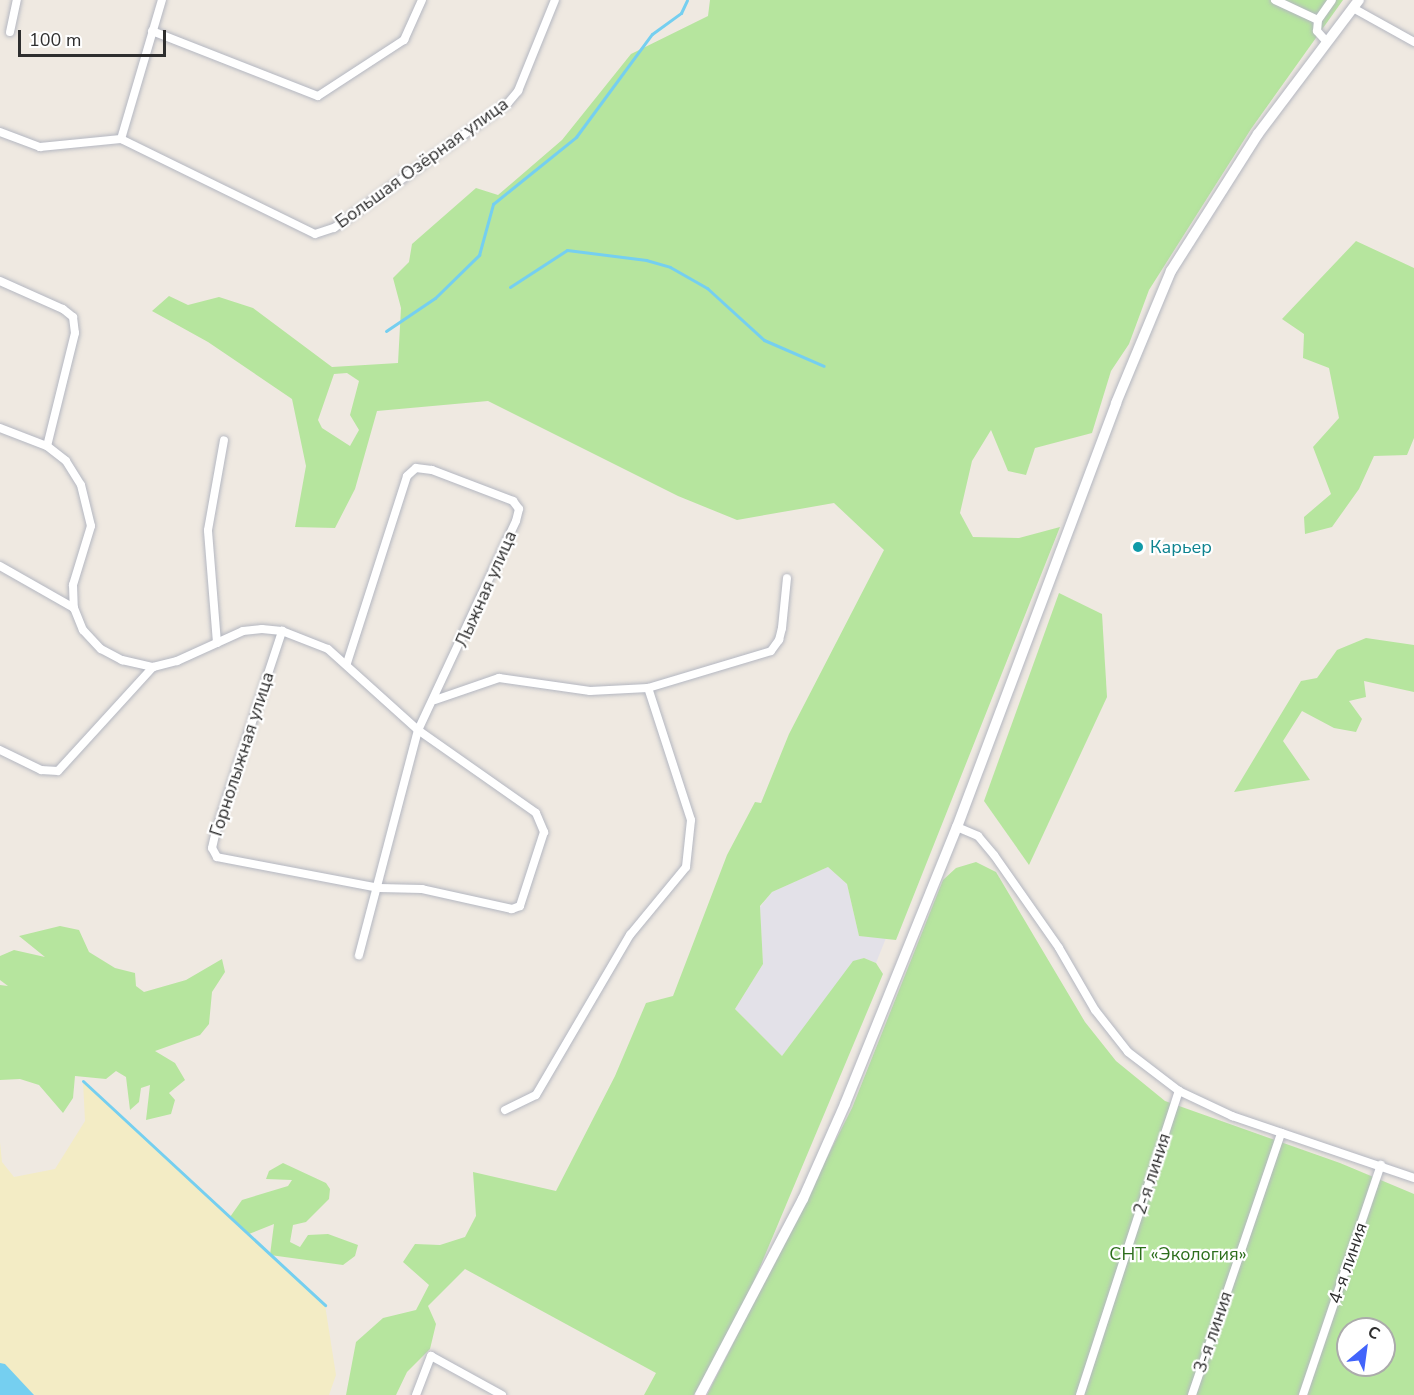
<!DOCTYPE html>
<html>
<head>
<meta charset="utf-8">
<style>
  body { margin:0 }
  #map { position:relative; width:1414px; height:1395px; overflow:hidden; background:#efe9e1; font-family:"Nunito Sans",sans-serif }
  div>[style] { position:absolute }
  .industrial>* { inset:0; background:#e3e1e8 }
  .green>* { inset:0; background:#b6e59e }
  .sand>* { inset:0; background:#f3ecc5 }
  .water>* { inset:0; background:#75cff0 }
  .stream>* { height:3px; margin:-1.5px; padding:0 1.5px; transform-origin:1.5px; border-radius:1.5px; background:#75cff0 }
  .roads { filter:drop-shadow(0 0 2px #b4b7c1) drop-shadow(0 0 2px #b4b7c1) }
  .street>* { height:8px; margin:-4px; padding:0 4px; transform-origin:4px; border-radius:4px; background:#fff }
  .secondary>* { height:10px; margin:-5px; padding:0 5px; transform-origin:5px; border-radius:5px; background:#fff }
  .dots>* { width:16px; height:16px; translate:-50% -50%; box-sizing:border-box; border:3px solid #fff; border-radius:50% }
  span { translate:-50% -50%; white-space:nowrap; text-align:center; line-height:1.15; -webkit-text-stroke:4.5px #fff; paint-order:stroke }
  .street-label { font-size:18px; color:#2e2e2e }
  .culture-label { font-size:18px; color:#0d838f }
  .left { translate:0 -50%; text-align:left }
  .park-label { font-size:18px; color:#2c6e1b }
  .north { position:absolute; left:1336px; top:1317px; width:60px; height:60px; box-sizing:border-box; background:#fff; border:2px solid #ababab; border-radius:50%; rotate:29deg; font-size:16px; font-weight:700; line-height:24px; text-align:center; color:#2e2e2e }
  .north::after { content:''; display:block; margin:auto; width:21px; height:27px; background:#4264fb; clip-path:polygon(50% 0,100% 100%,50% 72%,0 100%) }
  .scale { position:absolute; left:18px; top:30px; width:148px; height:27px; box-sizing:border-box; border:3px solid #2e2e2e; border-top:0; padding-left:8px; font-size:18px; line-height:21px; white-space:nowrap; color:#2e2e2e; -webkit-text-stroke:4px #fff; paint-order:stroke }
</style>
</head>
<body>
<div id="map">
  <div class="industrial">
    <div style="clip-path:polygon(828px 867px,847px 884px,859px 936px,886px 938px,876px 963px,864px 958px,853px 962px,782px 1056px,735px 1009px,763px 964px,760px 907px,772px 892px)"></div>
  </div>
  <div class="green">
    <div style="clip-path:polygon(evenodd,710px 0,1343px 0,1251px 129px,1149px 290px,1129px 344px,1111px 371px,1092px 433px,1035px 448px,1026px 475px,1008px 471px,991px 430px,972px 461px,960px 513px,973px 537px,1019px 538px,1060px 527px,896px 940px,859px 936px,847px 884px,828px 867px,772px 892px,760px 906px,763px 964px,735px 1009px,782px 1056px,853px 961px,864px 958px,876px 963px,883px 974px,747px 1298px,694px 1395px,644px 1395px,656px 1373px,465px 1269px,428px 1306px,436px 1324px,430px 1349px,407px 1372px,396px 1395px,346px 1395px,356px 1342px,383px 1318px,416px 1310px,429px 1285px,403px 1262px,415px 1244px,440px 1245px,465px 1237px,476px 1216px,473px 1172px,556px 1191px,615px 1076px,646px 1003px,673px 996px,727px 855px,755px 802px,761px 803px,789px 734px,884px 550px,834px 503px,737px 520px,678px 496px,488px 401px,377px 411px,355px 489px,335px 528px,295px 527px,306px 466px,292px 399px,208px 342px,152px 311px,169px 296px,188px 305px,219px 297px,253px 308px,332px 367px,398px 363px,401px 308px,393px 278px,409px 262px,412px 244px,476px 188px,498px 195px,562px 140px,631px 54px,708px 16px,710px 0,347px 373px,359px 381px,350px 415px,359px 430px,350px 446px,322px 428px,318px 420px,334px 374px,347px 373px)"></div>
    <div style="clip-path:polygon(1356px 241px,1414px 268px,1414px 438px,1407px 455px,1374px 456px,1359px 489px,1332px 527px,1305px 534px,1304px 517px,1331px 494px,1313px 447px,1339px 418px,1329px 368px,1303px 358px,1304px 334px,1282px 319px)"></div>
    <div style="clip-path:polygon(1059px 593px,1102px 614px,1107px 697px,1029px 865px,984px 801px)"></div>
    <div style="clip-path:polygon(1366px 638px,1414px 645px,1414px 692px,1364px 681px,1366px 697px,1349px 701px,1362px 719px,1356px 732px,1334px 728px,1302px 711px,1283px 741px,1310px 780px,1234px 792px,1301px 681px,1317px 678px,1337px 650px)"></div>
    <div style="clip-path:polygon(evenodd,976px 862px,996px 872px,1085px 1022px,1116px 1061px,1165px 1101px,1340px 1163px,1414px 1194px,1414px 1395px,707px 1395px,852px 1108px,943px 880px,956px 868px,976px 862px,1348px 1329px,1384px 1329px,1384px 1365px,1348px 1365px,1348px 1329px)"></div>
    <div style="clip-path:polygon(60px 926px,79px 930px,89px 952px,115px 968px,135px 973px,136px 986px,144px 992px,186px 980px,222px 959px,225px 972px,212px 992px,209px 1024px,200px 1035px,155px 1051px,175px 1063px,185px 1080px,169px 1093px,175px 1100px,171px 1114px,146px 1120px,150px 1085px,141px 1088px,139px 1102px,130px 1110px,126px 1077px,116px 1071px,106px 1079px,75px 1076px,73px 1098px,63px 1113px,39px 1085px,20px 1079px,0 1080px,0 985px,8px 986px,0 980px,0 956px,14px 950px,45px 957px,19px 936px)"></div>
    <div style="clip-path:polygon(283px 1163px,326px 1183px,330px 1189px,329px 1199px,306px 1222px,293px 1225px,290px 1242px,300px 1247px,308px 1235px,328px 1234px,358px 1245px,355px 1256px,343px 1265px,270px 1255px,274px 1224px,249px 1234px,230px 1217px,242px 1200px,288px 1186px,292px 1180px,266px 1179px,269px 1171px)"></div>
  </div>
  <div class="sand">
    <div style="clip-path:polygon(83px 1081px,325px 1305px,336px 1375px,329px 1395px,34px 1395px,0 1363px,0 1142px,2px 1162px,14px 1177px,55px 1169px,85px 1121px)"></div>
  </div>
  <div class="water">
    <div style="clip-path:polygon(0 1363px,5px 1364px,34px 1395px,0 1395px)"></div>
  </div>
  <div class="stream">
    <div style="left:510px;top:287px;width:68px;rotate:-33deg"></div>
    <div style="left:567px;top:250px;width:80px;rotate:7.2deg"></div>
    <div style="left:646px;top:260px;width:25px;rotate:16deg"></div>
    <div style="left:670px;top:267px;width:43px;rotate:29.6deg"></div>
    <div style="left:707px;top:288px;width:77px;rotate:42.4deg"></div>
    <div style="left:764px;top:340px;width:65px;rotate:23.4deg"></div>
    <div style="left:386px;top:331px;width:59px;rotate:-34deg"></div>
    <div style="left:435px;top:298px;width:62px;rotate:-44.3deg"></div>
    <div style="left:479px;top:255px;width:53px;rotate:-74.6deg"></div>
    <div style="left:493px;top:204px;width:107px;rotate:-38.9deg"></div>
    <div style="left:576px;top:137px;width:128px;rotate:-53.6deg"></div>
    <div style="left:652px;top:34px;width:36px;rotate:-36deg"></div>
    <div style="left:681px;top:13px;width:14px;rotate:-65deg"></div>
    <div style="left:83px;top:1081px;width:330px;rotate:42.8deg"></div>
  </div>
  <div class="roads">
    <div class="street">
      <div style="left:1275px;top:0;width:47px;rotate:24.9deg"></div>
      <div style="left:1318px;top:20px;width:11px;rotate:95deg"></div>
      <div style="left:1317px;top:31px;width:15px;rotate:48deg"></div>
      <div style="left:1353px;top:8px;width:70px;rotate:29.1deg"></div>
      <div style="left:1318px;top:20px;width:24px;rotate:-55deg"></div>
      <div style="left:152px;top:31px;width:178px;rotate:21.4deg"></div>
      <div style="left:318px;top:96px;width:103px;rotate:-33.1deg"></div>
      <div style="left:404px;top:40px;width:44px;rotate:-65.8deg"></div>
      <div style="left:10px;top:32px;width:33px;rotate:-78deg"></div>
      <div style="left:0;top:132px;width:43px;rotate:20.6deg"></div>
      <div style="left:40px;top:147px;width:81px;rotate:-5.6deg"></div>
      <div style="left:121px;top:139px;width:216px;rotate:26.1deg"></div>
      <div style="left:315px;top:234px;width:20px;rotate:-18deg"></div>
      <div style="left:334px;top:228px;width:214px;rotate:-35.7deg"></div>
      <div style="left:508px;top:103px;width:16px;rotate:-50deg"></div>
      <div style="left:518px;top:91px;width:98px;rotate:-67.9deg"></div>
      <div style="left:121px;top:139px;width:145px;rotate:-73.6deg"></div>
      <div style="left:0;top:281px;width:69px;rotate:24deg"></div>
      <div style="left:63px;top:309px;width:13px;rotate:39deg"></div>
      <div style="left:73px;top:317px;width:16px;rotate:83deg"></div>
      <div style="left:75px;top:333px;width:116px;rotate:103.9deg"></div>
      <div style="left:0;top:428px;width:50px;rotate:21deg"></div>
      <div style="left:47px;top:446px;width:24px;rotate:38deg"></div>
      <div style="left:66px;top:461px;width:28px;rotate:58deg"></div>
      <div style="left:81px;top:485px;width:42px;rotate:76.3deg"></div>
      <div style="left:91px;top:526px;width:62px;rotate:107deg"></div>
      <div style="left:73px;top:585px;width:23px;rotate:88deg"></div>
      <div style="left:74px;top:608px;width:24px;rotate:68deg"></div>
      <div style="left:83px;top:630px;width:26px;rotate:47deg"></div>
      <div style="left:101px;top:649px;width:24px;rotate:28deg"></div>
      <div style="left:122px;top:660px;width:32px;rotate:13deg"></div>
      <div style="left:153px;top:667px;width:25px;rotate:-14deg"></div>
      <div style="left:177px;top:661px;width:72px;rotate:-24.4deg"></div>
      <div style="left:243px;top:631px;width:19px;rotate:-6deg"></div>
      <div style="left:262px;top:629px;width:20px;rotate:6deg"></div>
      <div style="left:282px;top:631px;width:49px;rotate:21.4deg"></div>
      <div style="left:328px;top:649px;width:121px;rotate:42deg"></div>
      <div style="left:418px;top:730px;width:144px;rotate:35.1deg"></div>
      <div style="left:536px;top:813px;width:21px;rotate:67deg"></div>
      <div style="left:544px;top:832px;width:78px;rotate:108deg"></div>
      <div style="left:520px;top:906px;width:9px;rotate:159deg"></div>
      <div style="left:512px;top:909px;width:92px;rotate:-167.5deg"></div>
      <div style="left:422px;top:889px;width:43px;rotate:-178.7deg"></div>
      <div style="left:379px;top:888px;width:165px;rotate:-169.2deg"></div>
      <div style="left:217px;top:857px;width:10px;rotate:-119deg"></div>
      <div style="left:212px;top:848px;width:17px;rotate:-77deg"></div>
      <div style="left:216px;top:831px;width:211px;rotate:-71.7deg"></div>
      <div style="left:0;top:566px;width:85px;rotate:29.6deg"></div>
      <div style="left:217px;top:643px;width:113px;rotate:-94.6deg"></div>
      <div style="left:208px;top:530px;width:91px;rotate:-79.9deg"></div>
      <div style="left:347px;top:663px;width:196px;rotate:-72.2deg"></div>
      <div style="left:407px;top:476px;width:12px;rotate:-42deg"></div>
      <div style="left:416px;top:468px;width:16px;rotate:7deg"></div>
      <div style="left:432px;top:470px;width:87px;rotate:20.9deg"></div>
      <div style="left:513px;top:501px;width:10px;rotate:53deg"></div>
      <div style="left:519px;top:509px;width:12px;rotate:104deg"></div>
      <div style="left:516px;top:521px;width:231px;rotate:115.1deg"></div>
      <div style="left:418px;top:730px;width:233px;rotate:104.7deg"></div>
      <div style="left:435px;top:700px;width:68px;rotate:-19deg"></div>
      <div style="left:499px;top:678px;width:92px;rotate:8.1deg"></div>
      <div style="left:590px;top:691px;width:58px;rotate:-3deg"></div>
      <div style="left:648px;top:688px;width:128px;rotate:-16.7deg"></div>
      <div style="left:771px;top:651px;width:14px;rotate:-54deg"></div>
      <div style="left:779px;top:640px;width:12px;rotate:-76deg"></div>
      <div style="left:782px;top:628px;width:50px;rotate:-84.3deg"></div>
      <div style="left:0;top:750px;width:46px;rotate:26deg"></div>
      <div style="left:41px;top:770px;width:17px;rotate:3deg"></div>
      <div style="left:58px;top:771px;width:141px;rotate:-47.6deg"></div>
      <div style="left:957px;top:827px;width:23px;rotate:23deg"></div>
      <div style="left:978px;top:836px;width:25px;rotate:50deg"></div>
      <div style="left:994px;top:855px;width:113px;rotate:55deg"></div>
      <div style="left:1059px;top:948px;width:72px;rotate:59.9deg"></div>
      <div style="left:1095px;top:1010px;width:53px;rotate:51.8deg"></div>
      <div style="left:1128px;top:1052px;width:64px;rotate:37.4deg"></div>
      <div style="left:1179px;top:1091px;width:59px;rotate:25.3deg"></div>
      <div style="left:1232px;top:1116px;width:192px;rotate:18.8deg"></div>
      <div style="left:505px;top:1110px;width:34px;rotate:-26deg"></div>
      <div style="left:536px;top:1095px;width:186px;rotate:-59.6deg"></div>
      <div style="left:630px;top:935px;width:88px;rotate:-50.5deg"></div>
      <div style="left:686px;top:867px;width:47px;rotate:-83.9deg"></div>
      <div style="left:691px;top:820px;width:139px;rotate:-108deg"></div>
      <div style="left:416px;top:1395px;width:42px;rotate:-69deg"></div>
      <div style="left:431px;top:1356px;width:81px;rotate:28.8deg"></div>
      <div style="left:1080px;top:1395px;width:320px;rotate:-72deg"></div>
      <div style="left:1192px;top:1395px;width:277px;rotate:-71.2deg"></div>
      <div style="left:1303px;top:1395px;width:243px;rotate:-71.3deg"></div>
    </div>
    <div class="secondary">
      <div style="left:700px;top:1395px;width:221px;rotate:-62.3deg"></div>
      <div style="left:803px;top:1199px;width:104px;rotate:-66.1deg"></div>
      <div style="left:845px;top:1104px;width:299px;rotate:-68deg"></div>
      <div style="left:957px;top:827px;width:453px;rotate:-69.4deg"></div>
      <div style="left:1116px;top:403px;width:143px;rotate:-67.4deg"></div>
      <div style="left:1171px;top:271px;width:162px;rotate:-57.6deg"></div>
      <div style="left:1258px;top:134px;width:168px;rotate:-53deg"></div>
    </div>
  </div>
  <div class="dots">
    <div style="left:1138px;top:547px;background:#0f9aa8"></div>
  </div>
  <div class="street-label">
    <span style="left:422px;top:163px;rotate:-36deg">Большая Озёрная улица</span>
    <span style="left:486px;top:589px;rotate:-66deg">Лыжная улица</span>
    <span style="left:242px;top:754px;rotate:-72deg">Горнолыжная улица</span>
    <span style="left:1152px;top:1174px;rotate:-72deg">2-я линия</span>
    <span style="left:1348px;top:1263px;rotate:-71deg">4-я линия</span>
    <span style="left:1213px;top:1332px;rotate:-71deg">3-я линия</span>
  </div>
  <div class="culture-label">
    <span class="left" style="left:1150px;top:547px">Карьер</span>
  </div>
  <div class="park-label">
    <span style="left:1178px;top:1254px">СНТ «Экология»</span>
  </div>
  <div class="north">С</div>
  <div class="scale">100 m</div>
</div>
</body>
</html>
